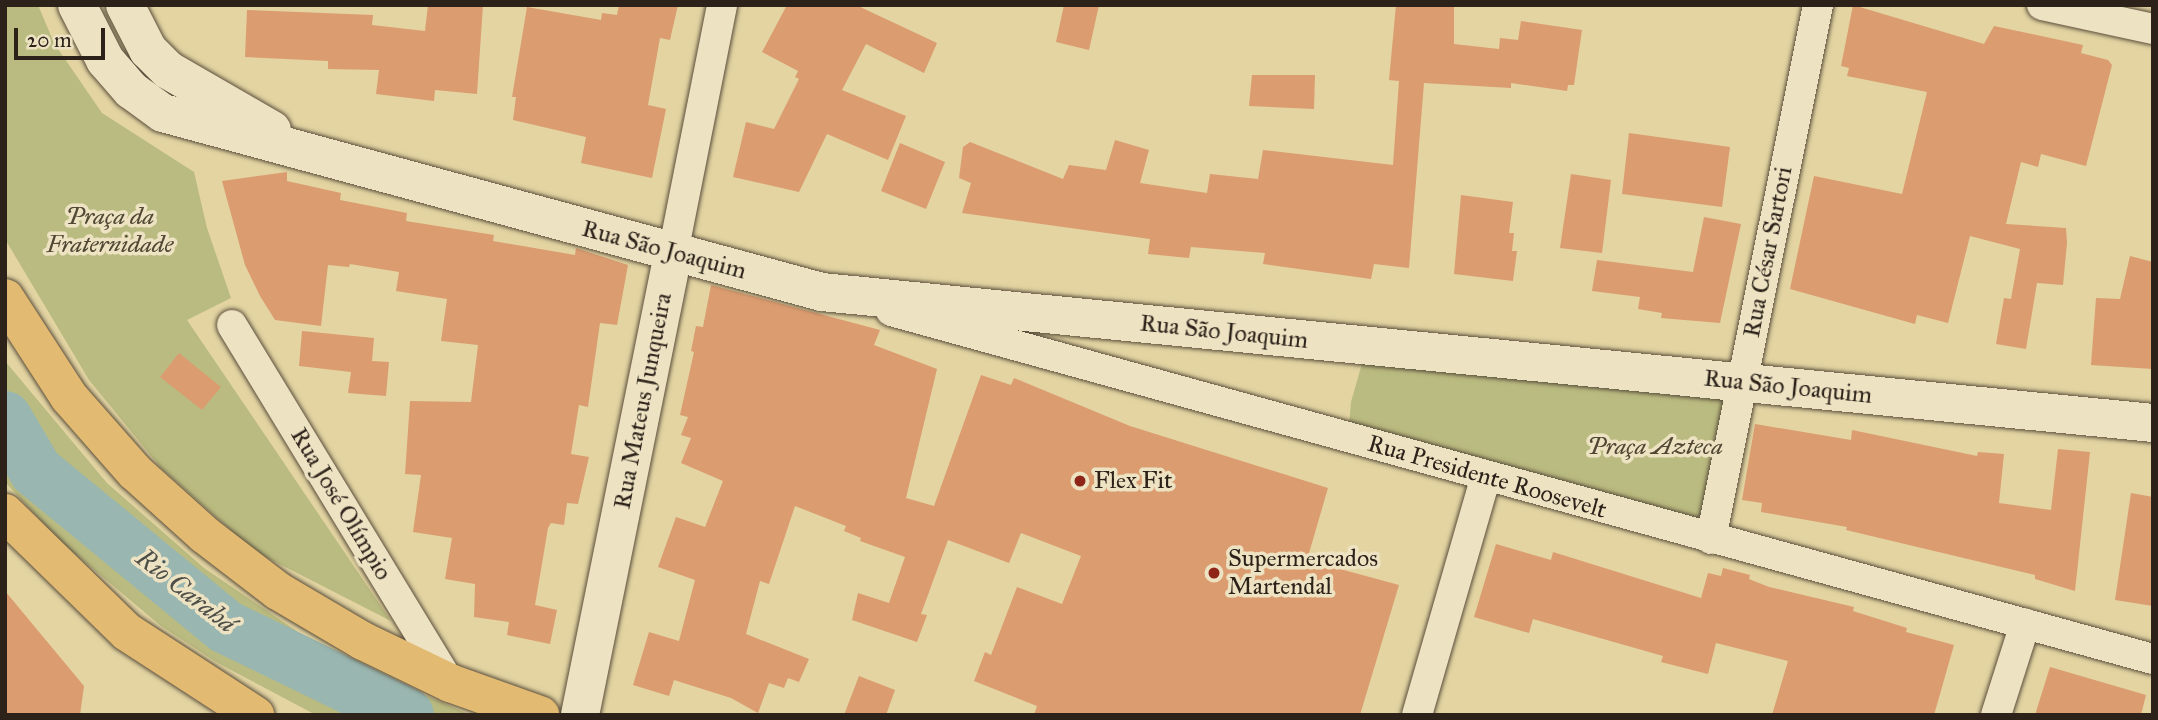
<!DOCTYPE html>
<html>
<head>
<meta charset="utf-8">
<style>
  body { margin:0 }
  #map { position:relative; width:2158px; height:720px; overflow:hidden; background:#e3d4a2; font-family:"IM FELL Great Primer",serif }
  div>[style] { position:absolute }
  .green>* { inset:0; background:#babb80 }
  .river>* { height:54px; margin:-27px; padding:0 27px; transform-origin:27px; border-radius:27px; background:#99b6b0 }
  .building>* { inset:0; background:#db9c70 }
  .roads { filter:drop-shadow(0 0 2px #5a4e3c) drop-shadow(0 0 2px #5a4e3c) }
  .street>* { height:30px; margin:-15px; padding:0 15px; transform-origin:15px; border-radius:15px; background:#ede3c3 }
  .secondary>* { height:38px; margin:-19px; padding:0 19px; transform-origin:19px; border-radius:19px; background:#ede3c3 }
  .primary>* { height:38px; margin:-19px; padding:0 19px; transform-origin:19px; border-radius:19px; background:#e2ba71 }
  .dots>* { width:19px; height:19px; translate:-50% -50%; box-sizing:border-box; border:4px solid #ede3c3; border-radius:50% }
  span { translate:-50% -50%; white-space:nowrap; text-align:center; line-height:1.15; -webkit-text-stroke:7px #ede3c3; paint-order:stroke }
  .park-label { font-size:24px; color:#504834; font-style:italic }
  .street-label { font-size:24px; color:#2c221a }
  .poi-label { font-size:24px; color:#2c221a }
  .left { translate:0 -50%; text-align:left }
  .water-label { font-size:26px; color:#4d4e47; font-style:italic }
  .frame { position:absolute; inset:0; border:7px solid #2c221a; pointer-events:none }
  .scale { position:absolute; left:14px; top:28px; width:91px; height:32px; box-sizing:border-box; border:4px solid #2c221a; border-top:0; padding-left:9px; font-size:21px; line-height:24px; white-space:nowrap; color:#2c221a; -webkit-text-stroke:5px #ede3c3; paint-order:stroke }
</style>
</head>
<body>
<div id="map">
  <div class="green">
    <div style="clip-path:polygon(5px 5px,38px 5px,54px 43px,102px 113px,194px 172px,207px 228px,231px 298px,187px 320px,391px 621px,254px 551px,161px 468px,89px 380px,5px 239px)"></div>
    <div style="clip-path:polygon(1367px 346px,1742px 383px,1711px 539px,1348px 438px,1351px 402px)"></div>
    <div style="clip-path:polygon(5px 361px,107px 483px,204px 568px,310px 640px,366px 670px,471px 715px,316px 715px,216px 662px,161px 626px,61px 542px,5px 482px)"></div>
  </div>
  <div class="river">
    <div style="left:5px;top:418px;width:61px;rotate:59.7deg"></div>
    <div style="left:36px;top:471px;width:246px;rotate:39.4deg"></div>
    <div style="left:226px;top:627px;width:201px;rotate:25.9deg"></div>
  </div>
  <div class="building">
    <div style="clip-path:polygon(428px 5px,483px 5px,477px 94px,435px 90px,434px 101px,376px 94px,379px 70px,328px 69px,328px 61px,245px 57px,247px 10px,373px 15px,372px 25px,425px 31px)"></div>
    <div style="clip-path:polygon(619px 5px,678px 5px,670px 40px,660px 38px,648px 105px,666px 109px,652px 178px,581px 163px,586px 137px,513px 120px,516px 97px,512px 97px,527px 7px,601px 20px,602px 13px,617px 15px)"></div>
    <div style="clip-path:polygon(787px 5px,856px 5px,937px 43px,924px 73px,866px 44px,842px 90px,906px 116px,888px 160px,827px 134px,799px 192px,733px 177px,746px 122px,774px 129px,799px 79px,795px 77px,798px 71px,762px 52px)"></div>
    <div style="clip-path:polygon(1064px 5px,1099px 5px,1089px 50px,1056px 42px)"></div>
    <div style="clip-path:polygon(1396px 5px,1454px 5px,1454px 44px,1499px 49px,1500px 38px,1518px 40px,1521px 21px,1582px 30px,1574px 85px,1568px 85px,1567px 91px,1511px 83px,1511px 88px,1424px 83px,1409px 268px,1374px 264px,1371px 279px,1263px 264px,1265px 253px,1191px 247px,1189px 258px,1148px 254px,1150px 239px,962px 213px,971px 183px,959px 178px,963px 147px,970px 142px,1063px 179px,1069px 165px,1106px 170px,1115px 140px,1149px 150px,1140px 183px,1207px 193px,1210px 174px,1258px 179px,1263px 150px,1393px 165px,1399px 81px,1389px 80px)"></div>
    <div style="clip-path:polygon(1853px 5px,1984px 44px,1994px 26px,2083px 45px,2081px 53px,2108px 60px,2112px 65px,2086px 166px,2041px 154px,2038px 167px,2021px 162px,2006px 224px,2066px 228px,2067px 243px,2063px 285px,2037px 283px,2026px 349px,1996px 344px,2004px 298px,2011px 299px,2020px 249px,1970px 236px,1948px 323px,1917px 315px,1915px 324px,1790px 289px,1814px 176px,1902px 194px,1927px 92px,1847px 76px,1849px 68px,1841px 66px)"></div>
    <div style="clip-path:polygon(1252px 75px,1315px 75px,1314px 109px,1249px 106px)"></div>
    <div style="clip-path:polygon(1629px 133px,1730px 147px,1722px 207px,1622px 194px)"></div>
    <div style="clip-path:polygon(900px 143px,945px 162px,926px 209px,881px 191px)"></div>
    <div style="clip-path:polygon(287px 172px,287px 181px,341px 193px,340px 200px,407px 213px,406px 221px,494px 235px,493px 241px,575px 255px,576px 248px,628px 265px,617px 325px,600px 323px,588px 407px,579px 405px,571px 454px,589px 457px,578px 504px,567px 503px,564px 525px,551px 523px,548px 528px,535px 605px,557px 610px,550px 644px,507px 635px,509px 622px,474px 617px,475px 584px,445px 579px,452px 538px,413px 532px,421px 475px,405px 474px,410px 401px,471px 402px,478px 345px,441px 341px,447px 299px,396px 291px,399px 272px,350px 264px,349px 267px,328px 265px,321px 326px,275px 320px,260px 296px,245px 265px,222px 181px)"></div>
    <div style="clip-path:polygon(1571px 174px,1611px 180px,1602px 253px,1560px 248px)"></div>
    <div style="clip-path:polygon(1461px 195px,1513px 202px,1509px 233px,1514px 233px,1512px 251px,1517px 251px,1513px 281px,1454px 274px)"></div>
    <div style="clip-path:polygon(1704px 217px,1741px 224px,1720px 323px,1661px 318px,1662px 313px,1638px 309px,1640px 297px,1592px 291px,1597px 260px,1693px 272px)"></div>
    <div style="clip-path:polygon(2130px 256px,2153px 262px,2153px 369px,2091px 365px,2096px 298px,2120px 299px)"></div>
    <div style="clip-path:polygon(711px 285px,880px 330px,874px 345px,937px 369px,906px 498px,934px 506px,981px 375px,1011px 385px,1014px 378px,1130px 426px,1328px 488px,1307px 560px,1399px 585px,1360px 715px,1034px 715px,1037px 706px,974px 681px,985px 652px,991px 655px,1017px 587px,1062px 604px,1081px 556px,1021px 533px,1009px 563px,948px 540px,921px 614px,927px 615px,917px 642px,852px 620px,858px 593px,889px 603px,905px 557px,860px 541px,861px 538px,844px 531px,846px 526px,795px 506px,769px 584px,760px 581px,746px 634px,809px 659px,799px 682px,788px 678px,784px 688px,769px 683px,758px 713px,731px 698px,674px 680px,669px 696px,633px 685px,649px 632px,679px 641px,695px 580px,658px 567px,676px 517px,705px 527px,723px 481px,681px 463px,691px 438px,681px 435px,688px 417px,680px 415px,694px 352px,691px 351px,696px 326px,703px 327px)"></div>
    <div style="clip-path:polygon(302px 331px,374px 338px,372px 361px,389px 362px,386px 396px,348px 393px,351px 372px,299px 366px)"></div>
    <div style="clip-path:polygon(179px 353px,221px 387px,202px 410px,160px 377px)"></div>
    <div style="clip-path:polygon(1755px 424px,1851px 440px,1852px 430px,1977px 456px,1978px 452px,2004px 454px,1999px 503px,2051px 510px,2058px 449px,2090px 452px,2075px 591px,2035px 579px,2035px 575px,1846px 530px,1847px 527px,1761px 512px,1762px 503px,1742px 500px)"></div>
    <div style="clip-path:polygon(2131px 493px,2153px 497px,2153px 606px,2115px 600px)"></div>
    <div style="clip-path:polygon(1496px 544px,1551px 560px,1553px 552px,1701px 598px,1708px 573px,1721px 576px,1723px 568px,1750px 575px,1749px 579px,1769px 587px,1854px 607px,1853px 611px,1907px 628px,1906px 632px,1954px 645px,1934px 715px,1772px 715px,1788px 661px,1716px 643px,1708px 674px,1661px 662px,1663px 656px,1533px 619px,1529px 633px,1474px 617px)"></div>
    <div style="clip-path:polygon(5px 591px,84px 686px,80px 715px,5px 715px)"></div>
    <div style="clip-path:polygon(2050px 667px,2146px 695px,2141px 715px,2035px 715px)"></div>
    <div style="clip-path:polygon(859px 676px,895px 690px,886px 715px,844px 715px)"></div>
  </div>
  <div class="roads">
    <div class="street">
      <div style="left:2042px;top:5px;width:114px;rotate:12.2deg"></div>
      <div style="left:673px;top:253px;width:253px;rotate:-78.8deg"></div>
      <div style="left:891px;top:311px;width:1309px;rotate:15.42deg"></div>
      <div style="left:232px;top:325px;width:419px;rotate:58.7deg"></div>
      <div style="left:1711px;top:539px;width:545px;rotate:-78.67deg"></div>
      <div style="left:1417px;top:715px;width:249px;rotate:-73.9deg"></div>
      <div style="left:1996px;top:715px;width:96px;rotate:-72.3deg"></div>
    </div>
    <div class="secondary">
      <div style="left:77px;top:5px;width:62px;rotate:63deg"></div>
      <div style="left:105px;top:60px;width:40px;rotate:49deg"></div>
      <div style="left:131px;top:90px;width:39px;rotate:36deg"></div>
      <div style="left:163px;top:113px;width:683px;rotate:15.2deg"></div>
      <div style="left:822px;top:292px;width:1337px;rotate:5.62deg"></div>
      <div style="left:125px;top:5px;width:51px;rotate:62.9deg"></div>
      <div style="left:148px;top:50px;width:28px;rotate:45deg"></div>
      <div style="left:168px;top:70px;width:120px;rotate:30deg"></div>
      <div style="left:580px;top:715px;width:471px;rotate:-78.6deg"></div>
    </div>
    <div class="primary">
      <div style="left:5px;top:298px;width:118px;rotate:57.1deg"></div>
      <div style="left:69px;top:397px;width:100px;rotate:48.7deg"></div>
      <div style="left:135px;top:472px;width:94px;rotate:42deg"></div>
      <div style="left:205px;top:535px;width:92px;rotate:37.5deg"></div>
      <div style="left:278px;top:591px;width:99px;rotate:30.5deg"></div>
      <div style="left:363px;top:641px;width:97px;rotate:25.8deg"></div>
      <div style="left:450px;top:683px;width:96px;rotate:19.6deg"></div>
      <div style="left:5px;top:513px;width:170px;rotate:44.3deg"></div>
      <div style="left:127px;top:632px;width:153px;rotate:33deg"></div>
    </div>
  </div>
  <div class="dots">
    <div style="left:1080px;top:481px;background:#8f2418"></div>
    <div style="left:1214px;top:573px;background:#8f2418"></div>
  </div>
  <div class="park-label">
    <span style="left:110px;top:231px">Praça da<br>Fraternidade</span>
    <span style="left:1655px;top:447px">Praça Azteca</span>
  </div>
  <div class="street-label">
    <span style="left:664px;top:250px;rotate:15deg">Rua São Joaquim</span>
    <span style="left:1768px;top:252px;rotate:-79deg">Rua César Sartori</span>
    <span style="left:1224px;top:332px;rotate:6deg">Rua São Joaquim</span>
    <span style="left:1788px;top:387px;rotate:6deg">Rua São Joaquim</span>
    <span style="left:643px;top:401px;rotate:-79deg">Rua Mateus Junqueira</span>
    <span style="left:1487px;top:477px;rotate:16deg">Rua Presidente Roosevelt</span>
    <span style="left:341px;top:504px;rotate:59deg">Rua José Olímpio</span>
  </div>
  <div class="poi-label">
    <span class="left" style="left:1094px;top:481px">Flex Fit</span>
    <span class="left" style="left:1228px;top:573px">Supermercados<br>Martendal</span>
  </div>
  <div class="water-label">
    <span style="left:186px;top:591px;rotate:38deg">Rio Carahá</span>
  </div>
  <div class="frame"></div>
  <div class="scale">20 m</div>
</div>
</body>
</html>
